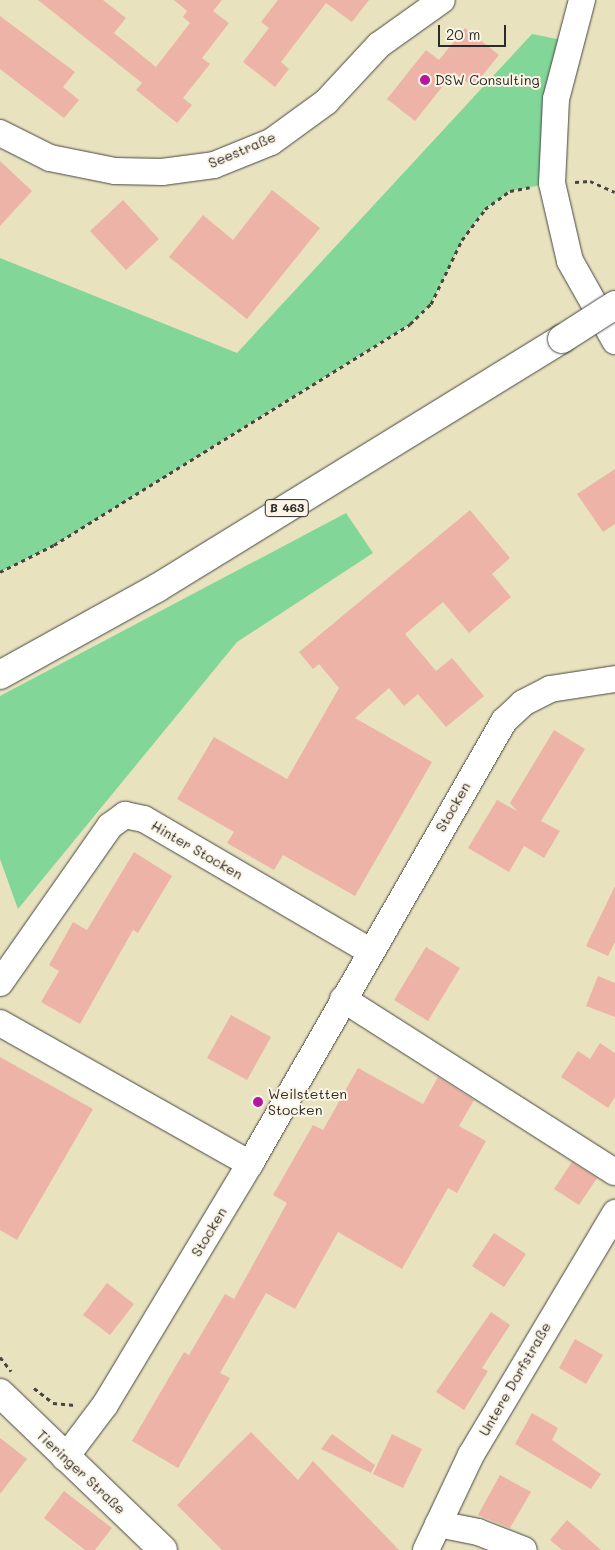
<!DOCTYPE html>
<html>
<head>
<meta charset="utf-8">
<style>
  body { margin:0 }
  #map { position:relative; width:615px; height:1550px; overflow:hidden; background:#e8e2bf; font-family:Mali,sans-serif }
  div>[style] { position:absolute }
  .green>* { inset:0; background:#81d698 }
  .building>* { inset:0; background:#eeb3a7 }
  .path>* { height:3px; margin-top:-1.5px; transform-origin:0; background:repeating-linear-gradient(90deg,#474641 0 4px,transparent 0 8px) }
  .roads { filter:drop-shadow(0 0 1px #474641) drop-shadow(0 0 1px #474641) }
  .minor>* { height:26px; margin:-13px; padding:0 13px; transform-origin:13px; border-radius:13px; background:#fff }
  .major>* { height:28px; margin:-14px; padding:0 14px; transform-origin:14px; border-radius:14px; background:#fff }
  .highway>* { height:28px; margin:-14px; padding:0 14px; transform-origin:14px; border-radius:14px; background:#fff }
  .bridges { filter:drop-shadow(0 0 1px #474641) drop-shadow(0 0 1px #474641) }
  .highway-bridge>* { height:28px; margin:-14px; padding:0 14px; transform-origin:14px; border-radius:14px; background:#fff }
  .dots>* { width:14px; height:14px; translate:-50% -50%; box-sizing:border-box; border:2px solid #fcf5e5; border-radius:50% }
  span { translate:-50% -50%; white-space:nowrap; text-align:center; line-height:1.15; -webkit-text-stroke:4px #fcf5e5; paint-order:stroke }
  .shield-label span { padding:1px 4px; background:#fcf5e5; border:1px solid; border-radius:4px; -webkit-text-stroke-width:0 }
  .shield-label { font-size:12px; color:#2b2b2b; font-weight:700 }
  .poi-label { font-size:14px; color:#2b2b2b }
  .left { translate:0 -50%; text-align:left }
  .street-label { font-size:14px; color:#2b2b2b }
  .scale { position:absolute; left:438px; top:25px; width:68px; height:22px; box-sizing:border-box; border:2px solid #2b2b2b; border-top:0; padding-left:6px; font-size:15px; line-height:18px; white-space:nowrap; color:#2b2b2b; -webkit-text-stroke:4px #fcf5e5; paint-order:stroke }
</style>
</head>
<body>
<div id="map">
  <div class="green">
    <div style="clip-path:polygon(532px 34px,562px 40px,552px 183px,510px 191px,485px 209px,462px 240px,431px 304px,410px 324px,54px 545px,0 572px,0 258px,237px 353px)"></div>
    <div style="clip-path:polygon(346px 513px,373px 553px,237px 642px,18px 909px,0 859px,0 696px)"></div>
  </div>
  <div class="building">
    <div style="clip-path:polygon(38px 0,103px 0,126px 18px,114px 33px,156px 67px,190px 23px,183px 17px,187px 11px,174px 0,222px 0,213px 11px,229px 23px,202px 58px,210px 64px,183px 98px,192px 105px,177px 123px,136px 90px,142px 83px)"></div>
    <div style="clip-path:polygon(278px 0,369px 0,352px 22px,326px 3px,281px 62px,289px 69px,275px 87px,243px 62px,269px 28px,261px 22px)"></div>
    <div style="clip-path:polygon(0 16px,75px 72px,63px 87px,79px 100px,64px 118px,0 69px)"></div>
    <div style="clip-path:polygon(465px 28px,499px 55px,473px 87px,454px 72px,415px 121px,387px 99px,426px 50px,439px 60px)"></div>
    <div style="clip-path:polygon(0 161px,32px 191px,0 226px)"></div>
    <div style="clip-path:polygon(272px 190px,320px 228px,247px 319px,169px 257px,203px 215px,233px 240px)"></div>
    <div style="clip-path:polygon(123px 200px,159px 239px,126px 270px,90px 231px)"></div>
    <div style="clip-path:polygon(615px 469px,615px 524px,603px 532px,577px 494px)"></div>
    <div style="clip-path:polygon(470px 510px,510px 558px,492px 574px,511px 597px,469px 633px,443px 602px,405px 634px,436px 671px,452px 658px,484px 696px,446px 727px,418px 694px,404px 706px,389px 688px,355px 718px,432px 762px,355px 896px,283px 855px,274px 870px,227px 843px,234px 832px,177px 799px,214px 737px,287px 779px,339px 688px,319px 664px,313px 669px,299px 652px)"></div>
    <div style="clip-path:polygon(554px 730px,585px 749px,541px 821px,560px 831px,544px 858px,524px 846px,509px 872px,468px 848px,497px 800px,517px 811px,510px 803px)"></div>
    <div style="clip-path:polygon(134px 852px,172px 876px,138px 933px,133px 930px,80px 1024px,41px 1002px,59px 971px,49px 965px,73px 922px,87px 930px)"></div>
    <div style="clip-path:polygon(615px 886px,615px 942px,608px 956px,586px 946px)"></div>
    <div style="clip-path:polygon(426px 947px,460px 968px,428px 1021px,394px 1000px)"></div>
    <div style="clip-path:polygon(598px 976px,615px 983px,615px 1017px,586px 1006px)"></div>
    <div style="clip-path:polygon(231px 1015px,271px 1037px,247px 1080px,207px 1058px)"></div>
    <div style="clip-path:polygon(600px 1043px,615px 1053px,615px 1097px,608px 1108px,561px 1077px,578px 1051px,590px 1059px)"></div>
    <div style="clip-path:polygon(0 1057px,93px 1109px,17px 1240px,0 1230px)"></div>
    <div style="clip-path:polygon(358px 1068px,423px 1104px,438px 1077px,474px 1100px,459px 1126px,486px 1141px,457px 1193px,448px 1188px,402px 1269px,338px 1232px,295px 1309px,266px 1293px,220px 1373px,230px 1378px,178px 1468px,132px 1441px,184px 1352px,189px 1355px,225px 1294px,234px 1299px,287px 1203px,273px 1195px,313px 1125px,323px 1130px)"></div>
    <div style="clip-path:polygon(572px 1162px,597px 1178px,579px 1205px,554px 1189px)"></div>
    <div style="clip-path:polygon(494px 1233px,526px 1254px,504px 1287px,472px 1266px)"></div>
    <div style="clip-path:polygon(107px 1283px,134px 1304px,110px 1335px,83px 1315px)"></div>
    <div style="clip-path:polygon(491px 1312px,510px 1325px,482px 1368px,488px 1371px,464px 1410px,436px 1392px)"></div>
    <div style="clip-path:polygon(575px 1339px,603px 1355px,586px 1384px,559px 1368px)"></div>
    <div style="clip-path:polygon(532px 1413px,558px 1428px,552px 1440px,601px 1474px,591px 1489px,515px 1444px)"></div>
    <div style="clip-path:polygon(251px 1432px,298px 1480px,313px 1461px,399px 1550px,222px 1550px,177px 1505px)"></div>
    <div style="clip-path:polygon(332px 1434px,375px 1465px,371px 1473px,321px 1449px)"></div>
    <div style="clip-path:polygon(392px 1434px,422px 1449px,403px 1488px,373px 1474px)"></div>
    <div style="clip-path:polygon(0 1438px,27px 1459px,0 1494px)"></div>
    <div style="clip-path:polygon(500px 1475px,531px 1492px,510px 1528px,478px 1515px)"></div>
    <div style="clip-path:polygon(64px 1491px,112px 1528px,95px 1550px,85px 1550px,44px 1518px)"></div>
    <div style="clip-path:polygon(567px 1520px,601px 1550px,562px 1550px,550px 1540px)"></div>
  </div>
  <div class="path">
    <div style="left:575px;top:182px;width:15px;rotate:-4deg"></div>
    <div style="left:590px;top:181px;width:27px;rotate:24deg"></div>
    <div style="left:0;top:572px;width:60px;rotate:-26.6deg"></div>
    <div style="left:54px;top:545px;width:419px;rotate:-31.8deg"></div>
    <div style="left:410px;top:324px;width:29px;rotate:-44deg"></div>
    <div style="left:431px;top:304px;width:71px;rotate:-64.2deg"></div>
    <div style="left:462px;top:240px;width:39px;rotate:-53deg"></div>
    <div style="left:485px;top:209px;width:31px;rotate:-36deg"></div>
    <div style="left:510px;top:191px;width:20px;rotate:-11deg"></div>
    <div style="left:0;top:1357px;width:18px;rotate:52deg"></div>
    <div style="left:34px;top:1388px;width:24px;rotate:38deg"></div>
    <div style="left:53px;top:1403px;width:22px;rotate:5deg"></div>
  </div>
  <div class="roads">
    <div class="minor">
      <div style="left:582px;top:0;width:102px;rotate:104.7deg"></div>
      <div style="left:556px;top:99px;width:84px;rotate:92.7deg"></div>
      <div style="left:552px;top:183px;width:80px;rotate:77deg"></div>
      <div style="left:570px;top:261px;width:92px;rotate:60.6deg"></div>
      <div style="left:0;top:133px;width:56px;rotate:26.6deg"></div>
      <div style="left:50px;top:158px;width:66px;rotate:11.3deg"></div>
      <div style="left:115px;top:171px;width:47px;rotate:1.2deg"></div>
      <div style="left:162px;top:172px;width:52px;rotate:-7.7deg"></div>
      <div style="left:214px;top:165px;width:61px;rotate:-22deg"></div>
      <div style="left:271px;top:142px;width:68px;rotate:-36deg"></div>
      <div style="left:326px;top:102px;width:78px;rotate:-47.1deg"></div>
      <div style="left:379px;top:45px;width:77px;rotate:-35.5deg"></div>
      <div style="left:0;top:983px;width:192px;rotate:-55deg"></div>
      <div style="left:110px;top:826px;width:19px;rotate:-36deg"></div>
      <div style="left:125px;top:815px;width:19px;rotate:12deg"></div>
      <div style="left:144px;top:819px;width:262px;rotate:30.3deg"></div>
      <div style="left:343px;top:999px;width:322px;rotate:32.5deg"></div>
      <div style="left:0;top:1023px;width:287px;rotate:29.4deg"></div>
      <div style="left:65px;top:1458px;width:66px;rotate:-53deg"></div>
      <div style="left:105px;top:1405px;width:281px;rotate:-59deg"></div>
      <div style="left:250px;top:1164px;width:511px;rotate:-60.17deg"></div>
      <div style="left:504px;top:721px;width:26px;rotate:-43deg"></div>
      <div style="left:523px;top:703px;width:30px;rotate:-27deg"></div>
      <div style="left:550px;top:689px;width:66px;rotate:-8.7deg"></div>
      <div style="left:438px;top:1524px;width:41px;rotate:11.3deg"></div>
      <div style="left:478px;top:1532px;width:49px;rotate:21.4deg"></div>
      <div style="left:426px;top:1550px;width:105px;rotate:-64.7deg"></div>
      <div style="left:471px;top:1455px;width:282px;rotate:-59.2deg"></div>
    </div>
    <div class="major">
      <div style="left:0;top:1393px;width:226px;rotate:43.9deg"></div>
    </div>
    <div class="highway">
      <div style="left:0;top:675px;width:179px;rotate:-29deg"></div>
      <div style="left:157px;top:588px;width:475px;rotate:-31.6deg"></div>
    </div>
  </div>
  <div class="bridges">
    <div class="highway-bridge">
      <div style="left:562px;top:339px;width:63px;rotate:-32.7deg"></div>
    </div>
  </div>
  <div class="dots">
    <div style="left:425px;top:80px;background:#b5179e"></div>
    <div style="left:258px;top:1102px;background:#b5179e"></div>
  </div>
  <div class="shield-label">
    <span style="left:287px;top:508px">B 463</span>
  </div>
  <div class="poi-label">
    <span class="left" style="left:435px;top:80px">DSW Consulting</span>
    <span class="left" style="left:268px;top:1102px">Weilstetten<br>Stocken</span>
  </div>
  <div class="street-label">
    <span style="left:242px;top:150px;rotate:-23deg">Seestraße</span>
    <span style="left:453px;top:807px;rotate:-60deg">Stocken</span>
    <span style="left:197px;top:850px;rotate:30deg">Hinter Stocken</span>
    <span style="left:209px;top:1232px;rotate:-59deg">Stocken</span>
    <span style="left:515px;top:1379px;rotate:-60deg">Untere Dorfstraße</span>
    <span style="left:81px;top:1472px;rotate:43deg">Tieringer Straße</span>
  </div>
  <div class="scale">20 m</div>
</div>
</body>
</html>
